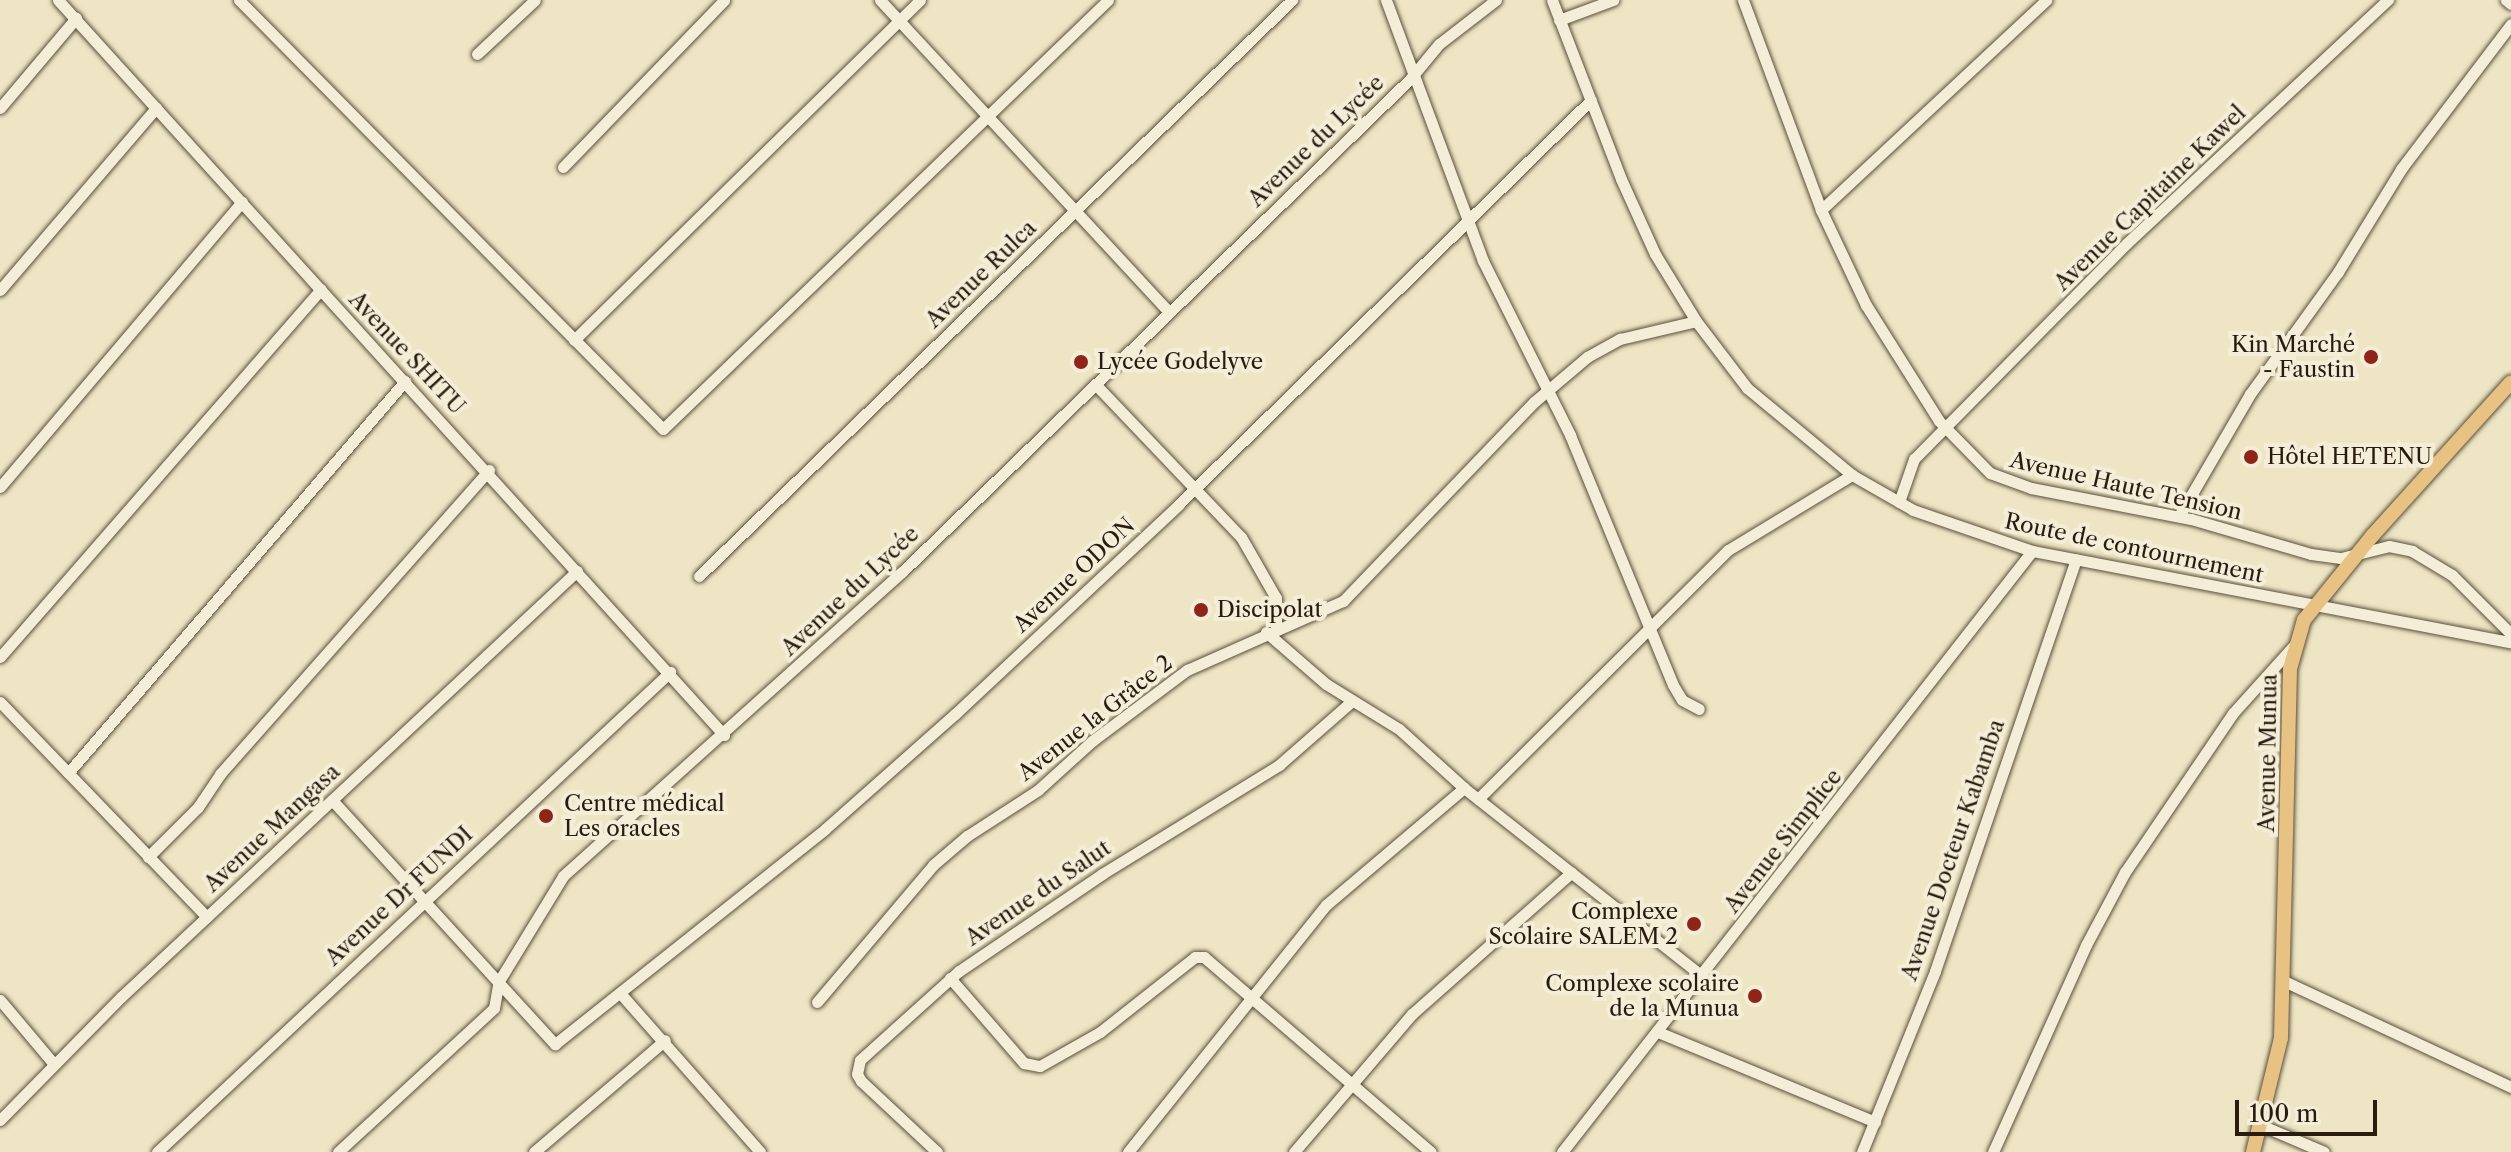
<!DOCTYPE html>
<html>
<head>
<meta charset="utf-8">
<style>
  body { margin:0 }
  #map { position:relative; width:2511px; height:1152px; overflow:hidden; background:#eee5c4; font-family:"Libre Caslon Text",serif }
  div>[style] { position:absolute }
  .roads { filter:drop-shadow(0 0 2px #5a4e3c) drop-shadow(0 0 2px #5a4e3c) }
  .minor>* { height:11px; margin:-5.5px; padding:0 5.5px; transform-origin:5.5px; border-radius:5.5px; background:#f4eed9 }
  .major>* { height:14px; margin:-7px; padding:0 7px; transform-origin:7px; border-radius:7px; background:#e7c282 }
  .dots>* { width:22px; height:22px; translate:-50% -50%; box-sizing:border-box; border:4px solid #f4eed9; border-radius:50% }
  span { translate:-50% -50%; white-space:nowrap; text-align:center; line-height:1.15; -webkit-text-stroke:8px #f4eed9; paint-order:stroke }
  .street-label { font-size:22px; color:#291b0f }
  .poi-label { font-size:22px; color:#291b0f }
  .right { translate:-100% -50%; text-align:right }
  .left { translate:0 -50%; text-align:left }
  .scale { position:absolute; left:2235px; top:1100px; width:142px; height:36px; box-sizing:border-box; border:4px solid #291b0f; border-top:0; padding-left:10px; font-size:24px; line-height:28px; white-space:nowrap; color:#291b0f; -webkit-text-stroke:6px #f4eed9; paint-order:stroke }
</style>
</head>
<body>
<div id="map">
  <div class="roads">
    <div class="minor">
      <div style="left:58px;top:0;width:992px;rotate:47.82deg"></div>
      <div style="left:239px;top:0;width:603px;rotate:45.34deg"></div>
      <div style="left:663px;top:429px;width:618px;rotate:-43.95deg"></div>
      <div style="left:880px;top:0;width:425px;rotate:47.2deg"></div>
      <div style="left:1386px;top:0;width:278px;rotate:69.6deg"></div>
      <div style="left:1483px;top:261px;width:195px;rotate:63.4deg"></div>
      <div style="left:1570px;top:435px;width:270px;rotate:67.6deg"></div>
      <div style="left:1673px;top:685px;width:17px;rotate:59deg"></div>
      <div style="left:1682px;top:700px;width:19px;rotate:28deg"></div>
      <div style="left:1552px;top:0;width:192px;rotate:68.9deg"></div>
      <div style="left:1621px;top:179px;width:82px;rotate:65.6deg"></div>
      <div style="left:1655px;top:254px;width:79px;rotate:58.5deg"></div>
      <div style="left:1696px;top:321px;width:84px;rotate:52.7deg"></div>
      <div style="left:1747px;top:388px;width:136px;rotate:39.6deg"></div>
      <div style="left:1852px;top:475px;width:70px;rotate:29.8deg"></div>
      <div style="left:1913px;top:510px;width:126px;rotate:19deg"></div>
      <div style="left:2032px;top:551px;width:488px;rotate:10.8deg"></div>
      <div style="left:1743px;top:0;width:224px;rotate:69.6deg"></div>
      <div style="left:1821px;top:210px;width:105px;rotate:64.7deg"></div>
      <div style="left:1866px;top:305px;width:137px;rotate:57.8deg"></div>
      <div style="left:1939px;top:421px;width:73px;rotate:45.6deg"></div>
      <div style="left:1990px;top:473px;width:44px;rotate:20.1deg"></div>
      <div style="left:2031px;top:488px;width:163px;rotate:11deg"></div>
      <div style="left:2191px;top:519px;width:125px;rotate:16.3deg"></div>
      <div style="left:2311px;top:554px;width:30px;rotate:8deg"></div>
      <div style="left:2341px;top:558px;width:49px;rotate:-14deg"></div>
      <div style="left:2389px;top:546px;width:24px;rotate:12deg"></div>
      <div style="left:2412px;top:551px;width:47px;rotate:31deg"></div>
      <div style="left:2452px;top:575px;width:83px;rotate:45deg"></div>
      <div style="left:2506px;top:0;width:6px;rotate:39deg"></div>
      <div style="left:1559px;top:20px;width:58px;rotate:-20.3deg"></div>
      <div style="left:477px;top:54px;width:79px;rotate:-43deg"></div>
      <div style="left:0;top:108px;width:118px;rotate:-49.8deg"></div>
      <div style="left:563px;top:167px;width:232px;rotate:-46deg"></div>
      <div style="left:1821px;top:210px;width:308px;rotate:-43deg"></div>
      <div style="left:0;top:290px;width:240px;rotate:-49.4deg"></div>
      <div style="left:574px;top:340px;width:485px;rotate:-44.5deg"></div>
      <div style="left:1096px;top:385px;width:210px;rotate:46.4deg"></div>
      <div style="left:1241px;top:537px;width:70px;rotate:60.2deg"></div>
      <div style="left:1276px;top:598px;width:29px;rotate:90deg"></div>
      <div style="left:0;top:487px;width:374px;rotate:-49.7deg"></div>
      <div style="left:1899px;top:502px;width:46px;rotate:-70.8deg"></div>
      <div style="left:1914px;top:459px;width:303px;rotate:-45.4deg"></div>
      <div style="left:2127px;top:243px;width:357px;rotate:-43deg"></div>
      <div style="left:2179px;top:516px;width:141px;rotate:-59.8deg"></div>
      <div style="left:2250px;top:394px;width:150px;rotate:-54.2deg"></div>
      <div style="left:2338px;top:272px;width:121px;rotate:-58.5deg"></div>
      <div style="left:2401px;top:169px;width:182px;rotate:-52.8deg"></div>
      <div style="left:699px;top:576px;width:827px;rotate:-44.17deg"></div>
      <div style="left:1266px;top:632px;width:79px;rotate:40.9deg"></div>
      <div style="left:1326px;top:684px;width:86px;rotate:31.7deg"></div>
      <div style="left:1399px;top:729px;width:88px;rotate:42.2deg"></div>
      <div style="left:1464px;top:788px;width:305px;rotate:38.3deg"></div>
      <div style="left:0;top:657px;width:488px;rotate:-48.9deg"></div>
      <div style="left:0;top:702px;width:298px;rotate:46.1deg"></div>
      <div style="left:68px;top:773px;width:517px;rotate:-49.31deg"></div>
      <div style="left:1478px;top:799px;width:353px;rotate:-44.9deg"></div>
      <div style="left:1728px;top:550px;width:145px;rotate:-31.2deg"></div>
      <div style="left:332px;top:800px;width:331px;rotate:47.6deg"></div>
      <div style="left:555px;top:1044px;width:345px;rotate:-38.5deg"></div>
      <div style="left:825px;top:829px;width:174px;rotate:-41.5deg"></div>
      <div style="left:955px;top:714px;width:306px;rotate:-43.1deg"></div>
      <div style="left:1178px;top:505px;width:578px;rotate:-44.44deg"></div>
      <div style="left:148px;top:857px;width:71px;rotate:-45deg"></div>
      <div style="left:198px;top:807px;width:40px;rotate:-56deg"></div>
      <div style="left:220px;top:774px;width:406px;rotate:-48.5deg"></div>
      <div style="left:950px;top:978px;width:113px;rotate:49deg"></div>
      <div style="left:1024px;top:1063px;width:16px;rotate:11deg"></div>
      <div style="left:1040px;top:1066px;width:69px;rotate:-29.5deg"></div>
      <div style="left:1100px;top:1032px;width:121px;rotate:-38.3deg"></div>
      <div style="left:1195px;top:957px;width:9px"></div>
      <div style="left:1204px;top:957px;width:299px;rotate:40.7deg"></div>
      <div style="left:2284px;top:981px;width:251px;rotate:25deg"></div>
      <div style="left:620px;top:993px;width:212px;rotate:48.6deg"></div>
      <div style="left:0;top:1000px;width:82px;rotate:49.9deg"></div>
      <div style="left:817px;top:1002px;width:180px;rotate:-49.7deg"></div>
      <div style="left:933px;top:865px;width:45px;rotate:-40.5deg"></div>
      <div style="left:967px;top:836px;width:85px;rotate:-32.9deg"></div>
      <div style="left:1038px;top:790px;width:73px;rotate:-42.2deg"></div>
      <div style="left:1092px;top:741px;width:119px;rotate:-36.8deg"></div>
      <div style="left:1187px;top:670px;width:171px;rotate:-23.9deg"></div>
      <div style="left:1343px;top:601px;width:276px;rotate:-46.2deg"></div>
      <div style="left:1534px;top:402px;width:70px;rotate:-40.3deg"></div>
      <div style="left:1587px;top:357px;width:38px;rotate:-29deg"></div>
      <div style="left:1620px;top:339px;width:78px;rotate:-13.3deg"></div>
      <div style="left:1658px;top:1032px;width:235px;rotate:22.5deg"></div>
      <div style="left:0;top:1120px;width:173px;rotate:-45.5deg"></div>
      <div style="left:121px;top:997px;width:624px;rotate:-43.05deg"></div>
      <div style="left:2263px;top:1126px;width:66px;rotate:23.1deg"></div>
      <div style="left:157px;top:1152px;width:703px;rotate:-43.1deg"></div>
      <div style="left:338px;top:1152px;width:212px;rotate:-42.7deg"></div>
      <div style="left:494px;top:1008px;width:27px;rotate:-80deg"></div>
      <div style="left:499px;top:981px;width:123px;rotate:-58.6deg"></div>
      <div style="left:563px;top:876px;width:455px;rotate:-41.9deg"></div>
      <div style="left:902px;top:572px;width:708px;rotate:-44.14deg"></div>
      <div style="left:1410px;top:79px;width:45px;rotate:-50.4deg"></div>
      <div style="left:1439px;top:44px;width:72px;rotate:-37.7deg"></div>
      <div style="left:534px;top:1152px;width:172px;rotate:-40.5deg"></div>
      <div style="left:937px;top:1152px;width:104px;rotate:-136.9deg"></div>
      <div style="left:861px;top:1081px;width:8px;rotate:-120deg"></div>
      <div style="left:857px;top:1074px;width:14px;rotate:-78deg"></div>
      <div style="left:860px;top:1060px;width:133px;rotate:-42deg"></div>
      <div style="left:959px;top:971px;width:173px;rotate:-34.1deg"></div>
      <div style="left:1102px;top:874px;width:208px;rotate:-31.6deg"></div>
      <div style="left:1279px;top:765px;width:97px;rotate:-41.2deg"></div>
      <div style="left:1128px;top:1152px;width:317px;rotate:-51.3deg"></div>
      <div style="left:1326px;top:905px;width:181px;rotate:-40.3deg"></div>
      <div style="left:1294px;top:1152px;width:182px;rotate:-49.5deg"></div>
      <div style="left:1412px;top:1014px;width:213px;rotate:-41.6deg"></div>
      <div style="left:1562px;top:1152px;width:763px;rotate:-51.97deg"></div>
      <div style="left:1862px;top:1152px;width:195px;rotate:-68deg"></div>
      <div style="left:1935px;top:971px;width:435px;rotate:-71.1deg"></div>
      <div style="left:1993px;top:1152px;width:227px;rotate:-65.8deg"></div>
      <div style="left:2086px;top:945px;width:83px;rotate:-61.9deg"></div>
      <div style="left:2125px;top:872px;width:192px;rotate:-55.8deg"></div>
      <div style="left:2233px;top:713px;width:96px;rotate:-48deg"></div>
    </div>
    <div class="major">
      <div style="left:2253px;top:1152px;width:117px;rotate:-76.2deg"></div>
      <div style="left:2281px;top:1038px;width:369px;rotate:-88.6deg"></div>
      <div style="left:2290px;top:669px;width:51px;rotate:-74.1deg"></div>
      <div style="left:2304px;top:620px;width:108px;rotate:-51deg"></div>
      <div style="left:2372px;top:536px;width:207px;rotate:-47.9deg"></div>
    </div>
  </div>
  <div class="dots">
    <div style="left:2371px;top:357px;background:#8f2418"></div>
    <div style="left:1081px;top:362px;background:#8f2418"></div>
    <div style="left:2251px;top:457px;background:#8f2418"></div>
    <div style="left:1201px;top:610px;background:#8f2418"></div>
    <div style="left:546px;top:816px;background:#8f2418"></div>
    <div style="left:1694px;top:924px;background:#8f2418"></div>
    <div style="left:1755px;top:996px;background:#8f2418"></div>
  </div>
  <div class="street-label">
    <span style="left:1316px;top:141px;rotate:-44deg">Avenue du Lycée</span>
    <span style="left:2150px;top:198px;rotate:-44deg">Avenue Capitaine Kawel</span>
    <span style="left:981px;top:274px;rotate:-44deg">Avenue Rulca</span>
    <span style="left:407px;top:353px;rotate:47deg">Avenue SHITU</span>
    <span style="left:2126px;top:486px;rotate:13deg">Avenue Haute Tension</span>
    <span style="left:2134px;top:548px;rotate:12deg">Route de contournement</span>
    <span style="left:1074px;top:575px;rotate:-43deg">Avenue ODON</span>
    <span style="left:850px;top:591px;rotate:-43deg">Avenue du Lycée</span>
    <span style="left:1095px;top:718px;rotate:-38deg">Avenue la Grâce 2</span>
    <span style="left:2268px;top:753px;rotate:-89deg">Avenue Munua</span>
    <span style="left:272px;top:828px;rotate:-43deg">Avenue Mangasa</span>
    <span style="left:1783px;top:841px;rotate:-52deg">Avenue Simplice</span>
    <span style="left:1953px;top:850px;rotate:-71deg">Avenue Docteur Kabamba</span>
    <span style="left:1038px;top:893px;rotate:-34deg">Avenue du Salut</span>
    <span style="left:399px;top:896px;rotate:-43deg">Avenue Dr FUNDI</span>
  </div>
  <div class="poi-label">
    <span class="right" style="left:2355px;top:357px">Kin Marché<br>- Faustin</span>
    <span class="left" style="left:1097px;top:362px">Lycée Godelyve</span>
    <span class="left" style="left:2267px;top:457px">Hôtel HETENU</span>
    <span class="left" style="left:1217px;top:610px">Discipolat</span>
    <span class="left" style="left:564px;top:816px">Centre médical<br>Les oracles</span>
    <span class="right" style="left:1678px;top:924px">Complexe<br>Scolaire SALEM 2</span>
    <span class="right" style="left:1739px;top:996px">Complexe scolaire<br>de la Munua</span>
  </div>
  <div class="scale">100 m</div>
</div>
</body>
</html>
